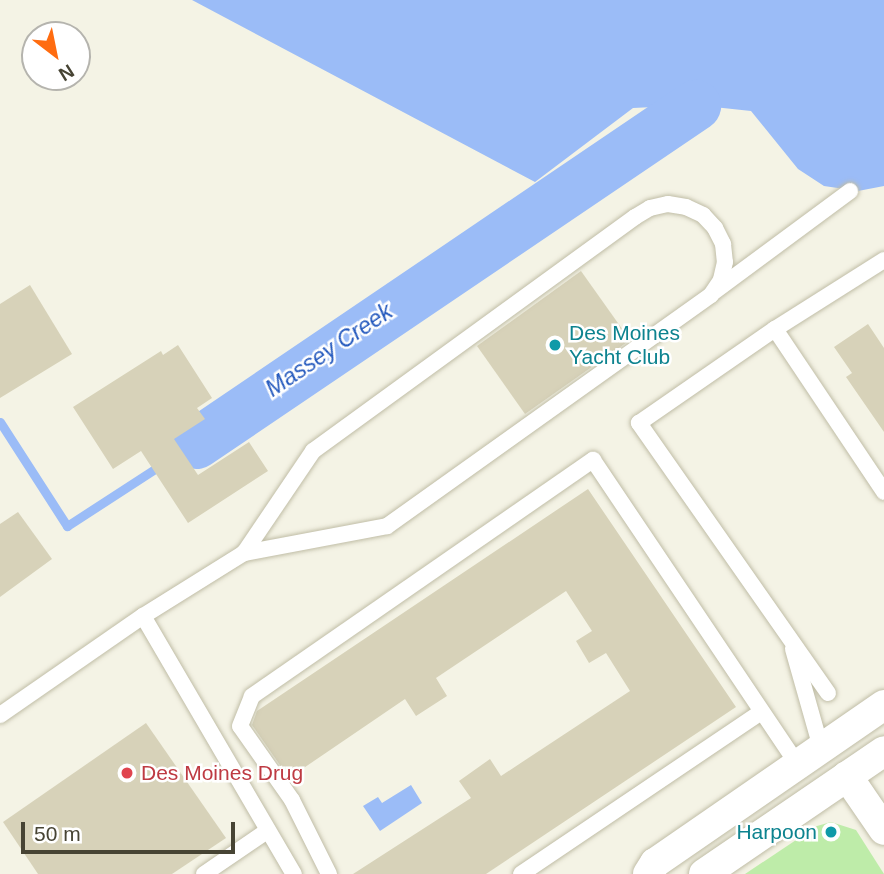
<!DOCTYPE html>
<html>
<head>
<meta charset="utf-8">
<style>
  body { margin:0 }
  #map { position:relative; width:884px; height:874px; overflow:hidden; background:#f4f3e5; font-family:Arial,sans-serif }
  div>[style] { position:absolute }
  .green>* { inset:0; background:#beeca9 }
  .water>* { inset:0; background:#9bbcf7 }
  .stream>* { height:9px; margin:-4.5px; padding:0 4.5px; transform-origin:4.5px; border-radius:4.5px; background:#9bbcf7 }
  .river>* { height:51px; margin:-25.5px; padding:0 25.5px; transform-origin:25.5px; border-radius:25.5px; background:#9bbcf7 }
  .building>* { inset:0; background:#d7d2b9 }
  .roads { filter:drop-shadow(0 0 2px #c0bda6) drop-shadow(0 0 2px #c0bda6) }
  .service>* { height:16px; margin:-8px; padding:0 8px; transform-origin:8px; border-radius:8px; background:#fff }
  .minor>* { height:30px; margin:-15px; padding:0 15px; transform-origin:15px; border-radius:15px; background:#fff }
  .dots>* { width:19px; height:19px; translate:-50% -50%; box-sizing:border-box; border:4px solid #fff; border-radius:50% }
  span { translate:-50% -50%; white-space:nowrap; text-align:center; line-height:1.15; -webkit-text-stroke:5px #fff; paint-order:stroke }
  .culture-label { font-size:21px; color:#0d838f }
  .left { translate:0 -50%; text-align:left }
  .right { translate:-100% -50%; text-align:right }
  .health-label { font-size:21px; color:#be3a42 }
  .water-label { font-size:23px; color:#2358bd; font-style:italic }
  .north { position:absolute; left:21px; top:21px; width:70px; height:70px; box-sizing:border-box; background:#fff; border:2px solid #b5b4ae; border-radius:50%; rotate:148deg; font-size:19px; font-weight:700; line-height:28px; text-align:center; color:#474434 }
  .north::after { content:''; display:block; margin:auto; width:24px; height:32px; background:#ff6c10; clip-path:polygon(50% 0,100% 100%,50% 72%,0 100%) }
  .scale { position:absolute; left:21px; top:822px; width:214px; height:32px; box-sizing:border-box; border:4px solid #474434; border-top:0; padding-left:9px; font-size:21px; line-height:24px; white-space:nowrap; color:#474434; -webkit-text-stroke:5px #fff; paint-order:stroke }
</style>
</head>
<body>
<div id="map">
  <div class="green">
    <div style="clip-path:polygon(831px 822px,856px 830px,884px 874px,745px 874px,817px 826px)"></div>
  </div>
  <div class="water">
    <div style="clip-path:polygon(192px 0,884px 0,884px 186px,858px 191px,824px 186px,798px 169px,751px 111px,695px 105px,633px 108px,535px 182px)"></div>
    <div style="clip-path:polygon(411px 785px,422px 803px,380px 831px,363px 806px,378px 797px,382px 803px)"></div>
  </div>
  <div class="stream">
    <div style="left:0;top:422px;width:124px;rotate:57.2deg"></div>
    <div style="left:67px;top:526px;width:112px;rotate:-33deg"></div>
    <div style="left:173px;top:457px;width:27px;rotate:-31deg"></div>
  </div>
  <div class="river">
    <div style="left:196px;top:443px;width:603px;rotate:-34.11deg"></div>
  </div>
  <div class="building">
    <div style="clip-path:polygon(581px 271px,630px 340px,525px 414px,477px 346px)"></div>
    <div style="clip-path:polygon(30px 285px,72px 354px,0 398px,0 304px)"></div>
    <div style="clip-path:polygon(868px 324px,884px 348px,884px 432px,846px 377px,852px 373px,834px 347px)"></div>
    <div style="clip-path:polygon(178px 345px,212px 398px,197px 408px,205px 419px,174px 439px,198px 475px,249px 442px,268px 471px,188px 523px,141px 451px,113px 469px,73px 407px,161px 351px,163px 355px)"></div>
    <div style="clip-path:polygon(588px 489px,736px 707px,486px 874px,353px 874px,471px 798px,459px 781px,490px 759px,501px 776px,630px 691px,606px 653px,589px 663px,576px 641px,592px 631px,566px 591px,436px 678px,447px 696px,416px 716px,405px 699px,289px 778px,252px 725px,257px 711px)"></div>
    <div style="clip-path:polygon(18px 512px,52px 559px,0 597px,0 524px)"></div>
    <div style="clip-path:polygon(146px 723px,226px 838px,172px 874px,38px 874px,3px 822px)"></div>
  </div>
  <div class="roads">
    <div class="service">
      <div style="left:715px;top:291px;width:168px;rotate:-36.5deg"></div>
      <div style="left:775px;top:329px;width:196px;rotate:56.2deg"></div>
      <div style="left:244px;top:553px;width:123px;rotate:-55.9deg"></div>
      <div style="left:313px;top:451px;width:398px;rotate:-36deg"></div>
      <div style="left:635px;top:217px;width:17px;rotate:-31deg"></div>
      <div style="left:650px;top:208px;width:18px;rotate:-13deg"></div>
      <div style="left:668px;top:204px;width:18px;rotate:9deg"></div>
      <div style="left:686px;top:207px;width:19px;rotate:25deg"></div>
      <div style="left:703px;top:215px;width:18px;rotate:47deg"></div>
      <div style="left:715px;top:228px;width:18px;rotate:63deg"></div>
      <div style="left:723px;top:244px;width:18px;rotate:84deg"></div>
      <div style="left:725px;top:262px;width:18px;rotate:103deg"></div>
      <div style="left:721px;top:280px;width:18px;rotate:124deg"></div>
      <div style="left:711px;top:295px;width:398px;rotate:144.5deg"></div>
      <div style="left:387px;top:526px;width:146px;rotate:169.3deg"></div>
      <div style="left:244px;top:553px;width:119px;rotate:148deg"></div>
      <div style="left:143px;top:616px;width:299px;rotate:59.7deg"></div>
      <div style="left:793px;top:649px;width:103px;rotate:74.2deg"></div>
      <div style="left:828px;top:693px;width:330px;rotate:-125deg"></div>
      <div style="left:639px;top:423px;width:165px;rotate:-34.7deg"></div>
      <div style="left:775px;top:329px;width:129px;rotate:-32.3deg"></div>
      <div style="left:0;top:715px;width:174px;rotate:-34.7deg"></div>
      <div style="left:204px;top:874px;width:76px;rotate:-34.3deg"></div>
      <div style="left:329px;top:874px;width:83px;rotate:-116.6deg"></div>
      <div style="left:292px;top:800px;width:90px;rotate:-125.1deg"></div>
      <div style="left:240px;top:726px;width:32px;rotate:-68deg"></div>
      <div style="left:252px;top:696px;width:415px;rotate:-34.7deg"></div>
      <div style="left:593px;top:460px;width:366px;rotate:56.1deg"></div>
      <div style="left:521px;top:874px;width:290px;rotate:-34deg"></div>
    </div>
    <div class="minor">
      <div style="left:847px;top:776px;width:65px;rotate:55.6deg"></div>
      <div style="left:648px;top:874px;width:13px;rotate:-58deg"></div>
      <div style="left:655px;top:863px;width:278px;rotate:-34.6deg"></div>
      <div style="left:704px;top:874px;width:218px;rotate:-34.3deg"></div>
    </div>
  </div>
  <div class="dots">
    <div style="left:555px;top:345px;background:#0f9aa8"></div>
    <div style="left:127px;top:773px;background:#e0444e"></div>
    <div style="left:831px;top:832px;background:#0f9aa8"></div>
  </div>
  <div class="culture-label">
    <span class="left" style="left:569px;top:345px">Des Moines<br>Yacht Club</span>
    <span class="right" style="left:817px;top:832px">Harpoon</span>
  </div>
  <div class="health-label">
    <span class="left" style="left:141px;top:773px">Des Moines Drug</span>
  </div>
  <div class="water-label">
    <span style="left:329px;top:350px;rotate:-34deg">Massey Creek</span>
  </div>
  <div class="north">N</div>
  <div class="scale">50 m</div>
</div>
</body>
</html>
